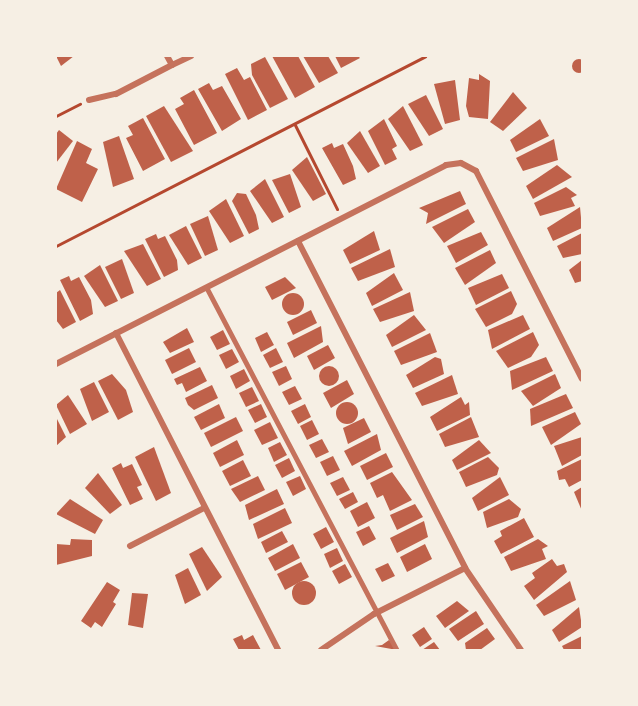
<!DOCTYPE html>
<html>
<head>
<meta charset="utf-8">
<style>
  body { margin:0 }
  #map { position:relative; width:638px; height:706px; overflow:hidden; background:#f6efe4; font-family:Commissioner,sans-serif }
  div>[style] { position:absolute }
  .building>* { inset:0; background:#bf614a }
  .round { border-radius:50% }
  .path>* { height:3px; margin:-1.5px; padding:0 1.5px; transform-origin:1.5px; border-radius:1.5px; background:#b5482f }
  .service>* { height:4.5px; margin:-2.25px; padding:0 2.25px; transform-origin:2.25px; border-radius:2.25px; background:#c5725c }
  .minor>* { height:6px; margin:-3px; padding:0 3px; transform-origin:3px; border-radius:3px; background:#c5725c }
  span { translate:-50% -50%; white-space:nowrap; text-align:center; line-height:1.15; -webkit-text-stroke:4.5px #f6efe4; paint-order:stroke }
  .frame { position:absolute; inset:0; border:57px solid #f6efe4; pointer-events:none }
</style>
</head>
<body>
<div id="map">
  <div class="building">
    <div style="clip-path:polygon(56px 56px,74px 56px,61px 66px)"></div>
    <div style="clip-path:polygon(272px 56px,298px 56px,315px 87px,295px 98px)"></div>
    <div style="clip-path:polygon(303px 56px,328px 56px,338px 73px,319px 83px)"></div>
    <div style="clip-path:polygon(335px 56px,358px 56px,360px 58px,341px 68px)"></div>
    <div style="clip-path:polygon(265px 57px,288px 99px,270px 108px,252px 75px,251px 64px)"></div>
    <div class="round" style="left:572px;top:59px;width:14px;height:14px"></div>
    <div style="clip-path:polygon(237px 68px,244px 80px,250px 77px,267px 110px,248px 120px,225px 74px)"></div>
    <div style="clip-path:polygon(479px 74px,490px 81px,488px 119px,469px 117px,466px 106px,469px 78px,479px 80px)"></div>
    <div style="clip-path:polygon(455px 80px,460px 120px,445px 124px,434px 84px)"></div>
    <div style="clip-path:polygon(209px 83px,213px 90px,222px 86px,241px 119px,222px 131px,198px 89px)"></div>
    <div style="clip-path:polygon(194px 90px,217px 133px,194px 145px,175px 109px,184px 104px,180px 98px)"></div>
    <div style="clip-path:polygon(513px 92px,527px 108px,503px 131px,490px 122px)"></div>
    <div style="clip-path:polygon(426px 95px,443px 129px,429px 136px,408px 104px)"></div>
    <div style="clip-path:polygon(164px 106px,193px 151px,171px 162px,146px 116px)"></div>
    <div style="clip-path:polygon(403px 106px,423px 145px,410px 151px,388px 119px)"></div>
    <div style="clip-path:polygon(143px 118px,165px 159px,143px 171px,126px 138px,133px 135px,128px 126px)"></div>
    <div style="clip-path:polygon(384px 119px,397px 146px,392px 149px,397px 159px,385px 165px,368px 131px)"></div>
    <div style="clip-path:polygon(540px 119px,549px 136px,516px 152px,510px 140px)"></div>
    <div style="clip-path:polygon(59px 130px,73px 141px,56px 163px,56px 134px)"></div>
    <div style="clip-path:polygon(360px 131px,380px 166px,368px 173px,347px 143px)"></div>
    <div style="clip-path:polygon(119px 136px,134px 179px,113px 187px,103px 142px)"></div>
    <div style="clip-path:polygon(554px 139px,558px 160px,523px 171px,516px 158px)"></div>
    <div style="clip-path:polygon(77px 141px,92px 149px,86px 163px,98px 169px,82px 202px,56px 189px)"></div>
    <div style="clip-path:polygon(332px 143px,334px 148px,343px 144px,353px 166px,356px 179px,343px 185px,322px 148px)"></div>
    <div style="clip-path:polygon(307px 157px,326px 194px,313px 201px,292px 170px)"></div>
    <div style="clip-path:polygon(557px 165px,572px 177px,533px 199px,526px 186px)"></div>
    <div style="clip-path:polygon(290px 174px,301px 207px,289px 213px,272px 180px)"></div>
    <div style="clip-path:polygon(265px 179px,284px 217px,272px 223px,250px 191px)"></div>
    <div style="clip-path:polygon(566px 187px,577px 195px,571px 198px,575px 206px,540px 216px,534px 203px)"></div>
    <div style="clip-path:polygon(460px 191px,466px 204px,426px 224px,428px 213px,419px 208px)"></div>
    <div style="clip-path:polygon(237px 193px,246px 194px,256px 215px,259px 229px,249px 234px,232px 201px)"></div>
    <div style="clip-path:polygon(226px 199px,244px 236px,230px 243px,209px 211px)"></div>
    <div style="clip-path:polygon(580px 207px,582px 228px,553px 241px,547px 228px)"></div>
    <div style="clip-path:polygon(468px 209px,475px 222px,444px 243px,432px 227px)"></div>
    <div style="clip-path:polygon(208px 216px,218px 250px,205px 256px,190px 224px)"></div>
    <div style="clip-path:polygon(186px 226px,202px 258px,188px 265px,169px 235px)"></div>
    <div style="clip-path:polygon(374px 231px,380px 250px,350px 264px,343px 250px)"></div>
    <div style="clip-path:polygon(481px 232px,488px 245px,456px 263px,447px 246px)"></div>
    <div style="clip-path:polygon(582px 233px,582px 254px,563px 258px,557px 246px)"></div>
    <div style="clip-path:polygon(156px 234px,158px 239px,165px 236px,177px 260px,178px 270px,164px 277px,145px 239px)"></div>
    <div style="clip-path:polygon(143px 244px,161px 279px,147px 286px,124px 251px)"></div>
    <div style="clip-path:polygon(390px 249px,395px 267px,358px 281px,351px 268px)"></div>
    <div style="clip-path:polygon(490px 250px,496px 263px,465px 285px,455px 268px)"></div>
    <div style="clip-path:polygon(122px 259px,134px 293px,121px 299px,105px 267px)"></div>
    <div style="clip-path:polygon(582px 260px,582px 281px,575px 283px,569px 270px)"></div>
    <div style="clip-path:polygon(100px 265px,118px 301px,105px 307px,84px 276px)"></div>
    <div style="clip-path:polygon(394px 273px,403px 290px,372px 306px,366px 293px)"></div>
    <div style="clip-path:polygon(502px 274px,509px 288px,476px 305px,468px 288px)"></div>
    <div style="clip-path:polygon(69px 276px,71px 281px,79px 277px,91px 300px,93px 314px,80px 321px,60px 280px)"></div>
    <div style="clip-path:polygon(285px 277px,296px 288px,272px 300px,265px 287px)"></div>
    <div style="clip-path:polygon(60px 290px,76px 322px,63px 329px,56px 320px,56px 293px)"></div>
    <div style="clip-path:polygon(511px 291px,517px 304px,512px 314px,486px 327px,475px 309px)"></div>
    <div style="clip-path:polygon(410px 292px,414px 311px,380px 322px,373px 309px)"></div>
    <div class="round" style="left:282px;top:293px;width:22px;height:22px"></div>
    <div style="clip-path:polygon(311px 310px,317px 323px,293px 335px,287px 322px)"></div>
    <div style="clip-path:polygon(414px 315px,426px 330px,392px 347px,386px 335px)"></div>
    <div style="clip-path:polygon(523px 315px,530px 329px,492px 349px,488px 330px)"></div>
    <div style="clip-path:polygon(321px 326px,323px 342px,294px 358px,287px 343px)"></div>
    <div style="clip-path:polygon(187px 328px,194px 342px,170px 353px,163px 342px)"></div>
    <div style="clip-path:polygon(223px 330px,230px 344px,217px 350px,210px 337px)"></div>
    <div style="clip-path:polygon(267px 332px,274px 345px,261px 352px,255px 338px)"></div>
    <div style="clip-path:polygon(533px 332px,539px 345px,531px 357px,508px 368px,496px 351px)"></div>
    <div style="clip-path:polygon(430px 333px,437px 352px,401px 365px,394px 351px)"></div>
    <div style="clip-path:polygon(328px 345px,335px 358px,314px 370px,307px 356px)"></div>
    <div style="clip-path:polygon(189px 348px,196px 362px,172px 374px,165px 360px)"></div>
    <div style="clip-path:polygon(276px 348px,283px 362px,270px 368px,263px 355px)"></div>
    <div style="clip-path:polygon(232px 349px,239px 362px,226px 369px,219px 355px)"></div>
    <div style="clip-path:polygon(435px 357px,441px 359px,444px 374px,413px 388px,406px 375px)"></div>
    <div style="clip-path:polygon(546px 357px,553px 371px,512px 390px,510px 371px)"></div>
    <div class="round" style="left:319px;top:366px;width:20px;height:20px"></div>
    <div style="clip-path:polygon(286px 366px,292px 379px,279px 386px,272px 372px)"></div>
    <div style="clip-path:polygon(200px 367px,207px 381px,186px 392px,182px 383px,177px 385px,174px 379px)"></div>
    <div style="clip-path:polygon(244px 369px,250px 381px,236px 389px,230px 376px)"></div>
    <div style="clip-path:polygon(112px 374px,126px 390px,133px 412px,118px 420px,98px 381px)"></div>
    <div style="clip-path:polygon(555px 374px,561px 388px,533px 406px,521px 391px)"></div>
    <div style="clip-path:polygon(452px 375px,458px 394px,422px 406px,415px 393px)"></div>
    <div style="clip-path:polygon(347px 380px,354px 394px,331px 408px,323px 393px)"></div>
    <div style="clip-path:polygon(94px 382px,109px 412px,92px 421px,80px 389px)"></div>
    <div style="clip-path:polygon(212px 385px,218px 398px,194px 410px,188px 405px,185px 398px)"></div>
    <div style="clip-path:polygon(295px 386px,302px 399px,289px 405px,282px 392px)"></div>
    <div style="clip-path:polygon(252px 387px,259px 401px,246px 407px,239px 393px)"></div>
    <div style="clip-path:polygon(566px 394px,573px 408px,531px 426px,530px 409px)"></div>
    <div style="clip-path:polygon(68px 395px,87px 424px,70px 434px,56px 405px)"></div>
    <div style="clip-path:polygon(461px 397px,465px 405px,469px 402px,470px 415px,437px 431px,430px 417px)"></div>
    <div class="round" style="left:336px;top:402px;width:22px;height:22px"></div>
    <div style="clip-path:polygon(219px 404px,225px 418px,201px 430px,194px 417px)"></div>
    <div style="clip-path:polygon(261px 404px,267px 417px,255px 423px,248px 410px)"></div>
    <div style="clip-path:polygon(305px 404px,311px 417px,298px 424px,291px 411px)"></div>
    <div style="clip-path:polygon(575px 412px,581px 424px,551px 445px,542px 427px)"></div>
    <div style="clip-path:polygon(56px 417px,66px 437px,56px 446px)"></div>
    <div style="clip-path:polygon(236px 417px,243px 431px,211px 447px,204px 433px)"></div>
    <div style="clip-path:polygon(471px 417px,479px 437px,445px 447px,439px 434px)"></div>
    <div style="clip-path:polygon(364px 418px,371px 432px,348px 444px,343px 428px)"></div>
    <div style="clip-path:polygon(312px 420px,319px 434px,307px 440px,300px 426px)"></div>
    <div style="clip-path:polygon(270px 422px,278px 438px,262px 445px,254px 430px)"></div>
    <div style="clip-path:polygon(377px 434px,381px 450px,352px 466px,344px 451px)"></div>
    <div style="clip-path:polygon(582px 437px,582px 455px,562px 466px,554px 446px)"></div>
    <div style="clip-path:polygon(322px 439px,329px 452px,316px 458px,309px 445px)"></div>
    <div style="clip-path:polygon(237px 440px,244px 455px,220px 467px,213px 453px)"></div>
    <div style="clip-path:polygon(479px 440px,491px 453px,457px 470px,452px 460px)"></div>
    <div style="clip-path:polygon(280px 442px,287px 455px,274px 462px,268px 448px)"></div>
    <div style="clip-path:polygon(154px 447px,171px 493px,156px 501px,135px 457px)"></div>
    <div style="clip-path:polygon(386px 453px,393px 467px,367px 480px,360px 466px)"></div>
    <div style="clip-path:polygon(333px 456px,340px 470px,327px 476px,320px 462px)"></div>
    <div style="clip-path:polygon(488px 457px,499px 468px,497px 475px,466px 487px,459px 472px)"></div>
    <div style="clip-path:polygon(289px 458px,295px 471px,282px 478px,275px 465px)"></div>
    <div style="clip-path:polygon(582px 459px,582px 480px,569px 487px,565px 479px,559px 480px,557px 471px)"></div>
    <div style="clip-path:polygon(243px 460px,251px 476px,230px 486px,222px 471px)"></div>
    <div style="clip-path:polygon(121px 463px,123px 468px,132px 464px,142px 485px,137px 487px,143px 499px,130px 505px,112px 468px)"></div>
    <div style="clip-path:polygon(392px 472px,412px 500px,390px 511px,383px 495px,377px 498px,370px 483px)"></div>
    <div style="clip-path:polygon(98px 473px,122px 505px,110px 514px,85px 488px)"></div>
    <div style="clip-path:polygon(258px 476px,265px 490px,240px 502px,231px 489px)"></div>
    <div style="clip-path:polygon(300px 476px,306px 489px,293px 496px,286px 482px)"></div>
    <div style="clip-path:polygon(343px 477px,350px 490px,337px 496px,330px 483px)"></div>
    <div style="clip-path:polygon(500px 477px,509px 495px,478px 511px,472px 498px)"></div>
    <div style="clip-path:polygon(582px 487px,582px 511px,574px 492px)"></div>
    <div style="clip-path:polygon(277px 489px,284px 504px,249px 520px,245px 505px)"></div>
    <div style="clip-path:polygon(353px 492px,358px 502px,345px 509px,339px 499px)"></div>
    <div style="clip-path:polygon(70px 499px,103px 520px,95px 534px,56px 514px)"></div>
    <div style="clip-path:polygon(509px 499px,521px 509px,518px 517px,487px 528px,483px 512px)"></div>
    <div style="clip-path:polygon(367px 502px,375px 518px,358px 527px,350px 511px)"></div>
    <div style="clip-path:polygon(415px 504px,423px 517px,397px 530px,390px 515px)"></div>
    <div style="clip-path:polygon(285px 508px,292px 523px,258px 539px,253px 524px)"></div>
    <div style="clip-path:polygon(524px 518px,534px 537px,501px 554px,494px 541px,502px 536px,500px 531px)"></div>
    <div style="clip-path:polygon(424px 521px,428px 537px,397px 553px,390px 538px)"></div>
    <div style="clip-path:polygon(369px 526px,376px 539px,363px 546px,356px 532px)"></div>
    <div style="clip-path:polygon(326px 527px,334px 542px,321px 549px,313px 534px)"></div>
    <div style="clip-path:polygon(282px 531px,288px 542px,266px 553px,261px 542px)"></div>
    <div style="clip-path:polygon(71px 539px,92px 540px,92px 556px,56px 565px,56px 544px,70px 545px)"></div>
    <div style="clip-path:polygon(538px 539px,548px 546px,542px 549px,546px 559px,511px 571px,504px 557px)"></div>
    <div style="clip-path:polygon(293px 544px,300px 558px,275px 571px,268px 558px)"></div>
    <div style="clip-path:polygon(425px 544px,432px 559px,407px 572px,400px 557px)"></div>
    <div style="clip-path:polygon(202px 547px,222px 577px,207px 591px,189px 554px)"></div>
    <div style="clip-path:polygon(337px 548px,343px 561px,330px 568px,324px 554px)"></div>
    <div style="clip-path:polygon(552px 559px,557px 566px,564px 564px,567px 572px,534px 600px,524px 586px,535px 578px,532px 573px)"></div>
    <div style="clip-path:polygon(301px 562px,309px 577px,285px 590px,277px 574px)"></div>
    <div style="clip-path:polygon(388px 563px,395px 576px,382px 582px,375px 569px)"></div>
    <div style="clip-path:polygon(345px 564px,352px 577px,339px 584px,332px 571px)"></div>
    <div style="clip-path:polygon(188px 568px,201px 595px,185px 604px,175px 575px)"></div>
    <div style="clip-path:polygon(570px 581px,576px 600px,544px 616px,536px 605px)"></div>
    <div class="round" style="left:292px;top:581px;width:24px;height:24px"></div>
    <div style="clip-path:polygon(107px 582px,120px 590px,113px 602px,116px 604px,102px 627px,95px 622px,91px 628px,81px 621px)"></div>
    <div style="clip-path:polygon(132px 593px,148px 594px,143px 628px,128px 625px)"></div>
    <div style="clip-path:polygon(457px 601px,469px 611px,445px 628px,436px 616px)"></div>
    <div style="clip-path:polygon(579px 607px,582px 627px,559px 642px,552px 630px)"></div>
    <div style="clip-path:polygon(476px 611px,484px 624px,458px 641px,449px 629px)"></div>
    <div style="clip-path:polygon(424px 627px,432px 639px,420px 647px,412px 635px)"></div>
    <div style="clip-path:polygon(487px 628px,495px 639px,480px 650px,466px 650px,465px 643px)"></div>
    <div style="clip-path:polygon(242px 635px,244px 640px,253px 635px,261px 650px,239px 650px,233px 639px)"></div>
    <div style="clip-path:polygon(582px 636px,582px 650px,564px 650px,562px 646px)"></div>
    <div style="clip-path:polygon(389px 640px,397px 650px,375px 646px,382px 645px)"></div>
    <div style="clip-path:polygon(434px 642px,440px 650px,422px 650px)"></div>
  </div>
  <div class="path">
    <div style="left:56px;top:116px;width:27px;rotate:-27deg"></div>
    <div style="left:295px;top:125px;width:94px;rotate:63.4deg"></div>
    <div style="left:56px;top:246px;width:415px;rotate:-27.2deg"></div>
  </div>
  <div class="service">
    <div style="left:207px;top:288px;width:409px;rotate:62.3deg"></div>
  </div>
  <div class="minor">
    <div style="left:167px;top:56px;width:10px;rotate:61deg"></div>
    <div style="left:172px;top:65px;width:21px;rotate:-25deg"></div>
    <div style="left:89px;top:100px;width:28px;rotate:-13deg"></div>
    <div style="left:116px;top:94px;width:63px;rotate:-27.4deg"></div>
    <div style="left:298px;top:241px;width:367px;rotate:62.9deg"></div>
    <div style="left:465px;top:568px;width:99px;rotate:55.7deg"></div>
    <div style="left:116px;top:333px;width:356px;rotate:62.9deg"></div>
    <div style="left:56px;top:364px;width:438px;rotate:-27deg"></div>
    <div style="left:446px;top:165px;width:15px;rotate:-8deg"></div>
    <div style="left:461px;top:163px;width:17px;rotate:28deg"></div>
    <div style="left:476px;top:171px;width:233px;rotate:63deg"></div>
    <div style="left:130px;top:546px;width:83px;rotate:-27.2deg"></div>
    <div style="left:321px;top:650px;width:64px;rotate:-34.2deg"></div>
    <div style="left:374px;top:614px;width:102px;rotate:-26.8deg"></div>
  </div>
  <div class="frame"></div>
</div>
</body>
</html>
